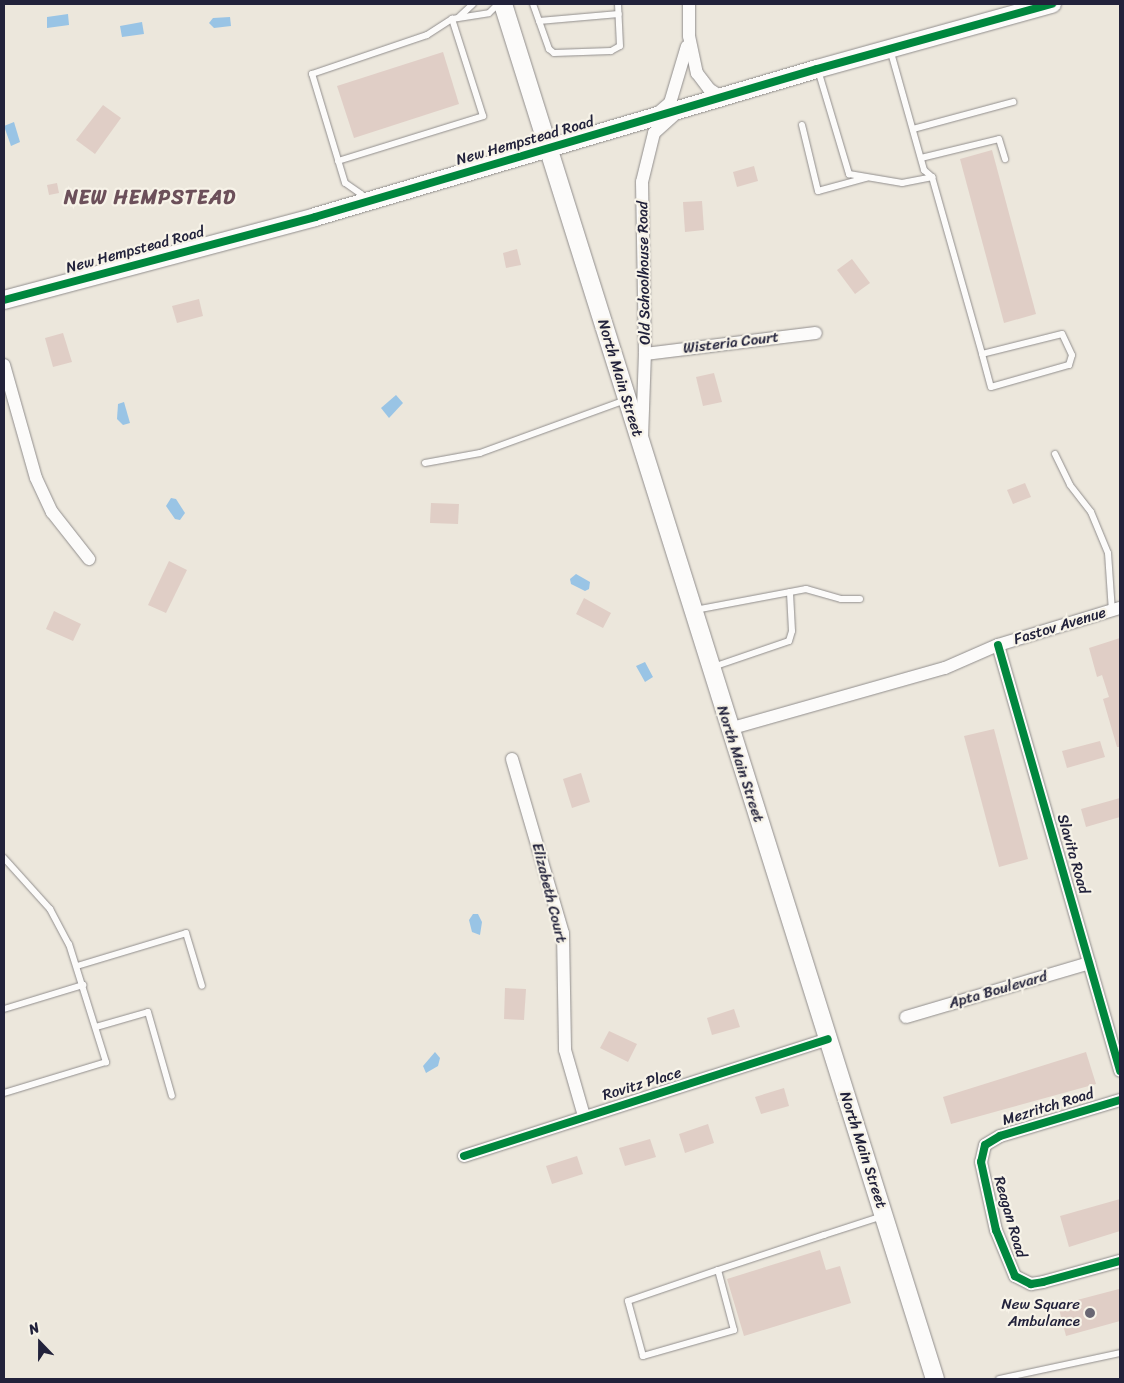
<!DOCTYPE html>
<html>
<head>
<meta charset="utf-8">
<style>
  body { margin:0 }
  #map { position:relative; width:1124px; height:1383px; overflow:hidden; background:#ece7dc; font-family:Sriracha,sans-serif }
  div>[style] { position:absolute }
  .water>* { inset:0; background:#99c4e5 }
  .building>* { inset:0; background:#e0cec6 }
  .roads { filter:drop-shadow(0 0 1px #918e8d) drop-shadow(0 0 1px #918e8d) }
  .lane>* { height:6px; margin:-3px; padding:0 3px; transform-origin:3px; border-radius:3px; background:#fcfbfa }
  .street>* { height:12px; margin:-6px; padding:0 6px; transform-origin:6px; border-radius:6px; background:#fcfbfa }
  .secondary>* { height:18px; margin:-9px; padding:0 9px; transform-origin:9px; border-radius:9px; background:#fcfbfa }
  .cycleway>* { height:8px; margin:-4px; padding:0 4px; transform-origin:4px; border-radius:4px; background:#00873e }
  .dots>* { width:14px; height:14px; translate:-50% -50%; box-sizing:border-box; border:2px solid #f7f3e8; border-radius:50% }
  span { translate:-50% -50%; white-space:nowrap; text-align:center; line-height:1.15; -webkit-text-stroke:4.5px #f7f3e8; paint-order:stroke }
  .street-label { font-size:15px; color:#22223b }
  .poi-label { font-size:15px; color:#22223b }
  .right { translate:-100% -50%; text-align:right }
  .district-label { font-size:20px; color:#6c505a; font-weight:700; letter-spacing:1px }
  .frame { position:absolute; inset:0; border:5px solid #22223b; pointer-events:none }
  .north { position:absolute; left:15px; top:1318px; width:50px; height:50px; -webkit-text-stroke:4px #f7f3e8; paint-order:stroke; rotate:338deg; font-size:14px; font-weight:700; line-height:20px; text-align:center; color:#22223b }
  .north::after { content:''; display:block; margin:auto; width:18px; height:22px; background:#22223b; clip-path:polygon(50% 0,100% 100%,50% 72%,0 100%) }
</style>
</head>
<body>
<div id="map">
  <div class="water">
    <div style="clip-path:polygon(68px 14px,69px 25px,47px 28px,47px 17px)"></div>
    <div style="clip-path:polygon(230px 17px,231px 26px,214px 28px,209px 23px,213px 18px)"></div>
    <div style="clip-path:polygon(142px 22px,144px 34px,122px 37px,120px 26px)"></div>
    <div style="clip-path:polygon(14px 122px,20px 142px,11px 146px,4px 126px)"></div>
    <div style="clip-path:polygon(396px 395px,403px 403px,389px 418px,381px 408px)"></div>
    <div style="clip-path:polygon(124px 402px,130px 423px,123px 425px,117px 419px,118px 404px)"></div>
    <div style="clip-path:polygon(171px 498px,176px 499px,185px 513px,180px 520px,175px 519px,166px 506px)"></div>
    <div style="clip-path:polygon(576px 574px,590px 582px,589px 589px,585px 591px,571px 584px,570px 579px)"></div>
    <div style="clip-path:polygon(645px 662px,653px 677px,645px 682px,636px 666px)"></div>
    <div style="clip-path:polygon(473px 914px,478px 914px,482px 922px,480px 935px,472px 932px,469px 920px)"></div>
    <div style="clip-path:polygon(435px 1052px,440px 1058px,438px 1066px,426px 1073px,423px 1066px)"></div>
  </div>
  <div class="building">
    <div style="clip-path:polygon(443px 52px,459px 104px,354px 138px,337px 86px)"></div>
    <div style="clip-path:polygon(103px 105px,121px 118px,95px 154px,76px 140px)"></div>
    <div style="clip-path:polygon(992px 150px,1036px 314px,1004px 323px,960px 159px)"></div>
    <div style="clip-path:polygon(754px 166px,758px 181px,737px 187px,733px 172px)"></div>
    <div style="clip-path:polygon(57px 183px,59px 193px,49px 195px,47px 185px)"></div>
    <div style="clip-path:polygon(702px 201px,704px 230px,685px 232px,683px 202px)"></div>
    <div style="clip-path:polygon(517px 249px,521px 265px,506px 268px,503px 253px)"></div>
    <div style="clip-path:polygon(852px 259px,870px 283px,855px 294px,837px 270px)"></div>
    <div style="clip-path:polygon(199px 299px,203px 316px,177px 323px,172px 306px)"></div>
    <div style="clip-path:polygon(63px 333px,72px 362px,53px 367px,45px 338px)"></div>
    <div style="clip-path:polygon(714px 373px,722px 402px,703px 406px,696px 377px)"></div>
    <div style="clip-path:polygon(1025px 483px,1031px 497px,1013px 504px,1007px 490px)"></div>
    <div style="clip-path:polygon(431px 503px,459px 504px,458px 524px,430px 523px)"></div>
    <div style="clip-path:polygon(169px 561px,187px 570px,166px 613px,148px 605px)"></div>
    <div style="clip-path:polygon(584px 598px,611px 613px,603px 628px,576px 614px)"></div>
    <div style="clip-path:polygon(54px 611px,81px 624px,73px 641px,46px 629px)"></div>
    <div style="clip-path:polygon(1120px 638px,1120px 747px,1117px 747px,1103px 699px,1109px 697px,1102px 675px,1097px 677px,1089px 648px)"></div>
    <div style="clip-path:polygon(994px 729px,1028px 859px,999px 867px,964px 736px)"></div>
    <div style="clip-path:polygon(1100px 741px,1105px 757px,1067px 768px,1062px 751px)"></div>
    <div style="clip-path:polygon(581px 773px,590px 802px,572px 808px,563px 779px)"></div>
    <div style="clip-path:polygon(1120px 798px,1120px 817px,1086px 827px,1081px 809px)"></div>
    <div style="clip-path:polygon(505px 988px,526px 989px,524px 1020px,504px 1019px)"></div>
    <div style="clip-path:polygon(734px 1009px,740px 1027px,712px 1035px,707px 1018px)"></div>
    <div style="clip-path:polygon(609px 1031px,637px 1044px,628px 1062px,600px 1048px)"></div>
    <div style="clip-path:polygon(1086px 1052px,1096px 1084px,951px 1124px,943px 1097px)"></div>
    <div style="clip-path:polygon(784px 1088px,789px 1106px,761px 1114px,755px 1097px)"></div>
    <div style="clip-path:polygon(708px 1124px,714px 1143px,685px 1153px,679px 1134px)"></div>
    <div style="clip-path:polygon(650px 1139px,656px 1157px,625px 1166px,619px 1148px)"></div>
    <div style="clip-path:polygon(577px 1156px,583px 1174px,552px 1184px,546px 1166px)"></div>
    <div style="clip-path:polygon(1120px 1199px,1120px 1231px,1069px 1247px,1060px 1216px)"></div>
    <div style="clip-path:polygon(820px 1250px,826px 1270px,840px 1266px,851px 1303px,744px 1336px,727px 1279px)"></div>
    <div style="clip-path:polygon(1119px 1289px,1120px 1321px,1066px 1336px,1058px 1305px)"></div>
  </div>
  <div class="roads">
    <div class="lane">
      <div style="left:533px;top:4px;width:48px;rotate:70.4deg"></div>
      <div style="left:549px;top:49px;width:6px;rotate:39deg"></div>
      <div style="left:554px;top:53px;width:57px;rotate:-2deg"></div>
      <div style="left:611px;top:51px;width:10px;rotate:-29deg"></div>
      <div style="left:620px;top:46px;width:42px;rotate:-92.7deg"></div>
      <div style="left:459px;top:17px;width:19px;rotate:-43deg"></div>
      <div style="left:539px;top:21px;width:80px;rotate:-5deg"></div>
      <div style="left:890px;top:49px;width:126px;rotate:74.3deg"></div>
      <div style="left:924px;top:170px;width:11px;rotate:41deg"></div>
      <div style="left:932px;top:177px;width:184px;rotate:74.2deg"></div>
      <div style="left:982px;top:354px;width:34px;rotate:75deg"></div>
      <div style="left:991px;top:387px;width:81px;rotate:-15.8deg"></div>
      <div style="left:1069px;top:365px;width:10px;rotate:-73deg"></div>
      <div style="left:1072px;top:355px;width:23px;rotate:-115deg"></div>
      <div style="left:1062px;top:334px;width:82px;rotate:166deg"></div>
      <div style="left:818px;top:70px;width:109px;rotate:73.4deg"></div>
      <div style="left:849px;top:174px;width:54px;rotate:9.6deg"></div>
      <div style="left:902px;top:183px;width:31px;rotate:-11deg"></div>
      <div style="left:802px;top:125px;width:68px;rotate:76.4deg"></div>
      <div style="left:818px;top:191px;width:50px;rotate:-15.2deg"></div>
      <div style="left:913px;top:129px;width:104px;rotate:-15.1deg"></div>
      <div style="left:921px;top:158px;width:80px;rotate:-13.7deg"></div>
      <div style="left:999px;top:139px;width:21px;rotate:73deg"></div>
      <div style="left:338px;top:161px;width:152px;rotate:-17.2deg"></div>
      <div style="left:483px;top:116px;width:102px;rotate:-107.7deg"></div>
      <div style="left:363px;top:201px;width:7px;rotate:-106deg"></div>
      <div style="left:361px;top:194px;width:19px;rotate:-145deg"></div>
      <div style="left:345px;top:183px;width:114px;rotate:-106.8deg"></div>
      <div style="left:312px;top:74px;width:121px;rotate:-18.7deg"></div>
      <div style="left:427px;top:35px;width:30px;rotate:-33deg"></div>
      <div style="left:452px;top:19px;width:37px;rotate:-9deg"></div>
      <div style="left:489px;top:13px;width:13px;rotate:-45deg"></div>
      <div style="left:1055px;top:454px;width:34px;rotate:64deg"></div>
      <div style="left:1070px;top:485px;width:34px;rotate:52deg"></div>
      <div style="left:1091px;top:512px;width:44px;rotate:67.5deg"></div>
      <div style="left:1108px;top:553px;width:58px;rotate:86.1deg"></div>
      <div style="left:425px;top:463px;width:56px;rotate:-10.3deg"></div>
      <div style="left:480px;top:453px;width:155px;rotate:-20deg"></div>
      <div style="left:695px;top:610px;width:113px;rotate:-10.7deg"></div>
      <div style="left:806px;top:589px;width:36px;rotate:16deg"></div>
      <div style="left:841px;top:599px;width:19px"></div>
      <div style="left:713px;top:667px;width:80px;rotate:-18.9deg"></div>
      <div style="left:789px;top:641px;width:10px;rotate:-73deg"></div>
      <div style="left:792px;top:631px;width:39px;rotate:-93deg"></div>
      <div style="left:4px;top:858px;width:69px;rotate:48deg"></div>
      <div style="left:50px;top:909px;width:40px;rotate:62deg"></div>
      <div style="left:69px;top:944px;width:124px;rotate:72.6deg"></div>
      <div style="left:106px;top:1062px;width:107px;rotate:163.1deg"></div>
      <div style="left:77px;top:966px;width:114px;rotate:-16.8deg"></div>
      <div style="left:186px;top:933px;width:55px;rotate:73.2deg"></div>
      <div style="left:4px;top:1009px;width:83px;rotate:-16.9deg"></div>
      <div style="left:96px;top:1027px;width:54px;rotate:-16.1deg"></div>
      <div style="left:148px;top:1012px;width:87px;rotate:74.1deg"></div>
      <div style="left:718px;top:1270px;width:62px;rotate:75.1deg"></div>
      <div style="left:734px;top:1330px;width:95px;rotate:164.1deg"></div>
      <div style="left:643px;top:1356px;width:57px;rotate:-105.3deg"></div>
      <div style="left:628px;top:1301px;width:95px;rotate:-19deg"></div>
      <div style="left:718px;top:1270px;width:112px;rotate:-18.3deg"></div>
      <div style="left:824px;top:1235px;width:62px;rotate:-17.9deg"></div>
      <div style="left:999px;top:1379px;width:124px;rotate:-12.1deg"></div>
    </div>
    <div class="street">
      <div style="left:689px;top:4px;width:32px;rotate:90deg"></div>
      <div style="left:689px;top:36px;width:38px;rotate:78deg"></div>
      <div style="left:697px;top:73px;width:20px;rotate:53deg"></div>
      <div style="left:709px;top:89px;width:17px;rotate:33deg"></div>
      <div style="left:658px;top:113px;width:16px;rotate:-40deg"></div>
      <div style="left:670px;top:103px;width:59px;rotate:-73.4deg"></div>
      <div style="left:645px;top:354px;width:172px;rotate:-7deg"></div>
      <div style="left:4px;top:365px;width:117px;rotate:74.2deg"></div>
      <div style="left:36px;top:478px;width:38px;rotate:65deg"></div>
      <div style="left:52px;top:512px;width:60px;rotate:51.8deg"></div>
      <div style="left:642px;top:438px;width:84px;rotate:-88deg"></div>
      <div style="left:645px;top:354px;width:172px;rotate:-91deg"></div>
      <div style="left:642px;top:182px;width:50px;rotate:-76.2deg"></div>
      <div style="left:654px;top:133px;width:28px;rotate:-42deg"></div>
      <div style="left:998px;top:645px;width:443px;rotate:74deg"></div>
      <div style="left:729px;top:729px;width:224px;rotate:-15.8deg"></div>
      <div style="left:945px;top:668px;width:58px;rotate:-23.5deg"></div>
      <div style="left:998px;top:645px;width:127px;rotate:-16.9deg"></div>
      <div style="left:512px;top:759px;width:181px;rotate:73.7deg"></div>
      <div style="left:563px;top:933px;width:117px;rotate:89deg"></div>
      <div style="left:565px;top:1050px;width:69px;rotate:73.9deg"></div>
      <div style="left:906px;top:1017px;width:191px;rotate:-16.4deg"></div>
      <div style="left:1120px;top:1100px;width:125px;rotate:163.3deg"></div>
      <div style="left:1000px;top:1136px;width:17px;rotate:149deg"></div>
      <div style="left:985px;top:1145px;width:17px;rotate:103deg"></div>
      <div style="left:981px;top:1162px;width:70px;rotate:77.6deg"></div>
      <div style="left:996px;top:1230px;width:50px;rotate:67.6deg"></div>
      <div style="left:1015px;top:1276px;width:18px;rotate:27deg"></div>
      <div style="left:1031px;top:1284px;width:12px;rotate:-9deg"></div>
      <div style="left:1043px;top:1282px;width:80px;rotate:-15.3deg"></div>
      <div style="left:464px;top:1156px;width:382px;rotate:-17.8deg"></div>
    </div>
    <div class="secondary">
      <div style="left:503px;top:4px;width:1441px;rotate:72.56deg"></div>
      <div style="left:4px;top:300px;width:322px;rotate:-14.9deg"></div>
      <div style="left:315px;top:217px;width:523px;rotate:-16.43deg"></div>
      <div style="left:817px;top:69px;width:244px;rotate:-15.5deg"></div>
    </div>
  </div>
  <div class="cycleway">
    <div style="left:4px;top:300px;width:322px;rotate:-14.9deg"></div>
    <div style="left:315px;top:217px;width:523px;rotate:-16.43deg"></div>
    <div style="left:817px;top:69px;width:244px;rotate:-15.5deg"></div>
    <div style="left:998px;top:645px;width:443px;rotate:74deg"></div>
    <div style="left:1120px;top:1100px;width:125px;rotate:163.3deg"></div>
    <div style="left:1000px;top:1136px;width:17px;rotate:149deg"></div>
    <div style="left:985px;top:1145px;width:17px;rotate:103deg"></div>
    <div style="left:981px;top:1162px;width:70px;rotate:77.6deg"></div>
    <div style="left:996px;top:1230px;width:50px;rotate:67.6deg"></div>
    <div style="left:1015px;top:1276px;width:18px;rotate:27deg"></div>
    <div style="left:1031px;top:1284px;width:12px;rotate:-9deg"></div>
    <div style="left:1043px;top:1282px;width:80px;rotate:-15.3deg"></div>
    <div style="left:464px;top:1156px;width:382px;rotate:-17.8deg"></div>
  </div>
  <div class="dots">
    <div style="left:1090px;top:1313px;background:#696773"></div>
  </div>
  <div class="street-label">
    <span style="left:525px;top:141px;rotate:-16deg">New Hempstead Road</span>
    <span style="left:135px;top:250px;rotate:-15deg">New Hempstead Road</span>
    <span style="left:644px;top:273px;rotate:-91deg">Old Schoolhouse Road</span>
    <span style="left:731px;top:343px;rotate:-7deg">Wisteria Court</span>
    <span style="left:620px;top:378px;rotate:73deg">North Main Street</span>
    <span style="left:1060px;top:626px;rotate:-17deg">Fastov Avenue</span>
    <span style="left:740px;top:764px;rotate:72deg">North Main Street</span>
    <span style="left:1073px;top:854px;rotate:74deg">Slavita Road</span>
    <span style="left:549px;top:893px;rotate:76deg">Elizabeth Court</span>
    <span style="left:998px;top:990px;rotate:-16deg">Apta Boulevard</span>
    <span style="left:642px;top:1084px;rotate:-17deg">Rovitz Place</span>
    <span style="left:1048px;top:1107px;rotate:-17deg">Mezritch Road</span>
    <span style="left:863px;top:1150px;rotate:72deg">North Main Street</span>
    <span style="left:1010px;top:1217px;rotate:74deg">Reagan Road</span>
  </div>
  <div class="poi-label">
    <span class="right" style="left:1080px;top:1313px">New Square<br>Ambulance</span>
  </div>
  <div class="district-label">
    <span style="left:150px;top:197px">NEW HEMPSTEAD</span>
  </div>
  <div class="frame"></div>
  <div class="north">N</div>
</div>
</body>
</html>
